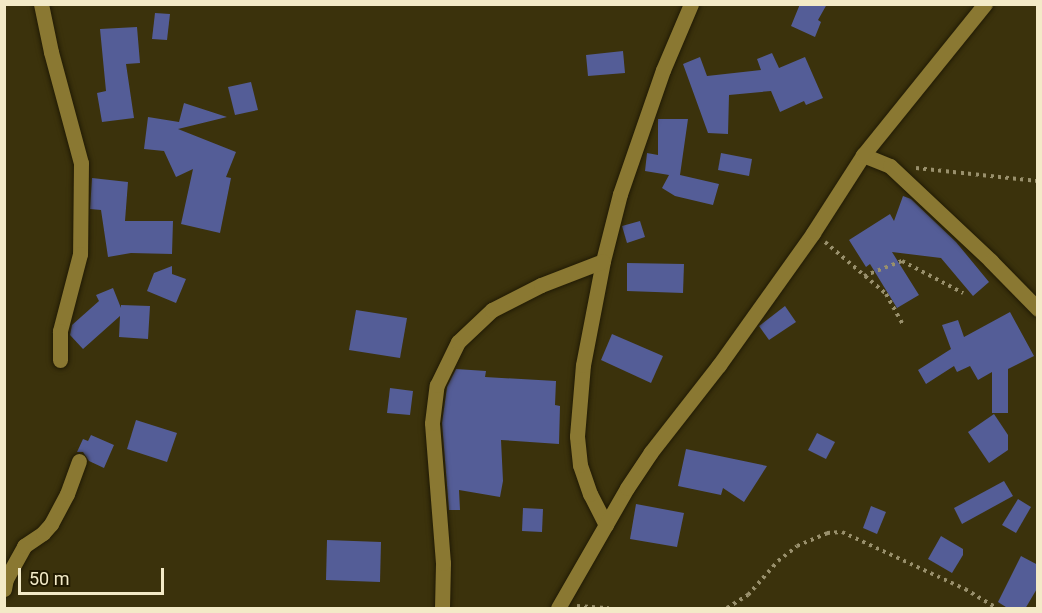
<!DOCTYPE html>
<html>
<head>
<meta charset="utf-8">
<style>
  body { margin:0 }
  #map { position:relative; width:1042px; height:613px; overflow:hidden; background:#3b320c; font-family:Roboto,sans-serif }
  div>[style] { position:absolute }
  .building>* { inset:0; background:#545d97 }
  .path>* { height:4px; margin-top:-2px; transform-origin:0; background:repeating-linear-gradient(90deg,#99906c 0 3px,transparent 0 7.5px) }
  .roads { filter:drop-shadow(0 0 2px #201a05) drop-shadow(0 0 2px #201a05) }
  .minor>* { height:15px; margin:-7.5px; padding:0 7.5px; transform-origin:7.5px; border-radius:7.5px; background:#8a7832 }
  span { translate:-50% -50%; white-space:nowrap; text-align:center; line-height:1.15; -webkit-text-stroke:4.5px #211a00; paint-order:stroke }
  .frame { position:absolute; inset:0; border:6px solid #f3eac7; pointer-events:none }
  .scale { position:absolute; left:18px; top:568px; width:146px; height:27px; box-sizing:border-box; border:3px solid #f3eac7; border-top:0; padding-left:8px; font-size:18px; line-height:21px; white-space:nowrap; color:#f3eac7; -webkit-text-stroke:4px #211a00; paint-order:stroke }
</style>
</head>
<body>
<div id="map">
  <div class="building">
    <div style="clip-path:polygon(800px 4px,827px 4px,818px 20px,821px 22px,815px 37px,791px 26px)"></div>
    <div style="clip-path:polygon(155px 13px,170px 14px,167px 40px,152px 39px)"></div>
    <div style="clip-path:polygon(137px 27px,140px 63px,126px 64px,134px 118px,102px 122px,97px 93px,106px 91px,100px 29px)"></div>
    <div style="clip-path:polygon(623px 51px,625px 73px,588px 76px,586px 55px)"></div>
    <div style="clip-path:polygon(772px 53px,779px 68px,805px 57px,823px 98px,806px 105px,804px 101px,780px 112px,771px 91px,729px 95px,728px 134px,708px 133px,683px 64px,700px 57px,707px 76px,761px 70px,757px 59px)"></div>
    <div style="clip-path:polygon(251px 82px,258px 110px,235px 115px,228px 87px)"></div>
    <div style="clip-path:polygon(184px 103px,227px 117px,178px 129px,236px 152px,226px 177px,231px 178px,220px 233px,181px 224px,193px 169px,176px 177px,164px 151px,144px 149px,148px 117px,179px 122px)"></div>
    <div style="clip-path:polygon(658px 119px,688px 119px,680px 175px,719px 184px,713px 205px,675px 196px,662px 188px,669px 175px,645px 171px,647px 153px,658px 155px)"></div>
    <div style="clip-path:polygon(721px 153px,752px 159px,749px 176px,718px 170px)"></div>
    <div style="clip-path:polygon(92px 178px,128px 182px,125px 221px,173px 221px,172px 254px,131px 253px,108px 257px,101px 210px,90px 209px)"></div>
    <div style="clip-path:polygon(903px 196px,911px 199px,956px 242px,989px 282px,973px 296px,941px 258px,892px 252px,919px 295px,897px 308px,870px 264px,866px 267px,849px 240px,890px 214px,894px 221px)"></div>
    <div style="clip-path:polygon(640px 221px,645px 237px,627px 243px,622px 226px)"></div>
    <div style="clip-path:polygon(627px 263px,684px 264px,683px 293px,627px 291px)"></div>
    <div style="clip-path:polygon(172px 266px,172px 274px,186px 279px,176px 303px,147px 291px,154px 273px)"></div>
    <div style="clip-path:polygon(113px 288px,121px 308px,121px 305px,150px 306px,148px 339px,119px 337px,120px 316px,83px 349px,70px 335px,72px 325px,99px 301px,96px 295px)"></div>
    <div style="clip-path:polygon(785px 306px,796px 322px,769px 340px,759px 326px)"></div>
    <div style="clip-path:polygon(356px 310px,407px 318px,400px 358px,349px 350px)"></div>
    <div style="clip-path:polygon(1010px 312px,1034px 356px,1008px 369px,1008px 413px,992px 413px,992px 372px,978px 380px,970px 366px,957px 372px,954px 366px,926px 384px,918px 370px,951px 349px,942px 325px,958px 320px,964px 337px)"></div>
    <div style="clip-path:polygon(612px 334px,663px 356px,651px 383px,601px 360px)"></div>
    <div style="clip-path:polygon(456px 369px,486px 371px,485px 377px,556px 381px,555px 405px,560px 406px,559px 444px,501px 440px,503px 481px,500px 497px,459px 490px,460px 510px,449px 510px,442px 423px,447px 387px)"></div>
    <div style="clip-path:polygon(390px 388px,413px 391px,410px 415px,387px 413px)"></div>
    <div style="clip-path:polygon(994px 414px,1008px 435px,1008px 450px,989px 463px,968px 432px)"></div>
    <div style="clip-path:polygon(136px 420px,177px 433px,167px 462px,127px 449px)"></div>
    <div style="clip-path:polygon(817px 433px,835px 442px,826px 459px,808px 450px)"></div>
    <div style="clip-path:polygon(91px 435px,114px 445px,104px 468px,89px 461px,83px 452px,77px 452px,83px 439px,88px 441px)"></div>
    <div style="clip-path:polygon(686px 449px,767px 466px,744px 502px,723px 488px,721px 495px,678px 486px)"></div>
    <div style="clip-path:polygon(1004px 481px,1013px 496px,962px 524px,954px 508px)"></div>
    <div style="clip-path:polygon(1018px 499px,1031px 507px,1016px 533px,1002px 525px)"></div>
    <div style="clip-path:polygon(636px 504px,684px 513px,677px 547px,630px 539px)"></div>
    <div style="clip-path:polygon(871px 506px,886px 512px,877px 534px,863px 528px)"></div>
    <div style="clip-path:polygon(523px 508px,543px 509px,542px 532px,522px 531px)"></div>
    <div style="clip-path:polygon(941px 536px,963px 549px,963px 555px,952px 573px,928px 559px)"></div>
    <div style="clip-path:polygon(327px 540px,381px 542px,380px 582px,326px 580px)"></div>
    <div style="clip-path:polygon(1021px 556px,1038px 565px,1038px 587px,1025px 609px,1009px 609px,998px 602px)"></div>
  </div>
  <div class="path">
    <div style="left:916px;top:168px;width:123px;rotate:6.1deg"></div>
    <div style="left:825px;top:242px;width:80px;rotate:40.4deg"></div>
    <div style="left:886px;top:294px;width:37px;rotate:61deg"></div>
    <div style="left:864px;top:276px;width:41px;rotate:-21.5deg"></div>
    <div style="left:902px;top:261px;width:69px;rotate:27.7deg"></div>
    <div style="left:577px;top:606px;width:32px;rotate:4deg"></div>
    <div style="left:727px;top:608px;width:25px;rotate:-32deg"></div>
    <div style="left:748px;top:595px;width:45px;rotate:-48.6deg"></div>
    <div style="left:778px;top:561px;width:24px;rotate:-38deg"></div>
    <div style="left:797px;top:546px;width:33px;rotate:-23deg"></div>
    <div style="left:827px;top:533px;width:15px;rotate:-4deg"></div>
    <div style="left:842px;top:532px;width:136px;rotate:24.9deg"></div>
    <div style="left:965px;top:589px;width:37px;rotate:31deg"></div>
  </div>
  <div class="roads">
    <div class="minor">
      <div style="left:41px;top:4px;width:49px;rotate:78.2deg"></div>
      <div style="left:51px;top:52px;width:115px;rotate:74.9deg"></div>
      <div style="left:81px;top:163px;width:91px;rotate:90.6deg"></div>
      <div style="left:80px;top:254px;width:80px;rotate:104.6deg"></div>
      <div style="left:60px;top:331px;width:29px;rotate:90deg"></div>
      <div style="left:863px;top:155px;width:29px;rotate:22deg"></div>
      <div style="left:890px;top:166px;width:139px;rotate:43.2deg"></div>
      <div style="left:991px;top:261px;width:67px;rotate:45.6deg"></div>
      <div style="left:606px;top:525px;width:35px;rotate:-117deg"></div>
      <div style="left:590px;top:494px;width:31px;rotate:-109deg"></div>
      <div style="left:580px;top:465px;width:29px;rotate:-96deg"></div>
      <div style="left:577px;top:436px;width:71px;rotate:-85.2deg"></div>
      <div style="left:583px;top:365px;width:106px;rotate:-79.1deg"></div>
      <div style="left:603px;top:261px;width:69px;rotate:-75.8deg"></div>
      <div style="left:620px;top:194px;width:131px;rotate:-70.9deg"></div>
      <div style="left:663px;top:70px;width:72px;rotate:-67deg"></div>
      <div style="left:4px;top:589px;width:10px;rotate:-79deg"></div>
      <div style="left:6px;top:579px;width:38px;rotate:-61deg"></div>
      <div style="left:24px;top:546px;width:23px;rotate:-34deg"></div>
      <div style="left:43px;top:533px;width:12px;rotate:-48deg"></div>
      <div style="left:51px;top:524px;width:34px;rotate:-62deg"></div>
      <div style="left:67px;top:494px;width:35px;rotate:-70deg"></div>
      <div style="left:442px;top:608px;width:45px;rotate:-88.7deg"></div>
      <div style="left:443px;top:563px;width:140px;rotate:-94.5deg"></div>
      <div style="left:432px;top:423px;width:38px;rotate:-83deg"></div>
      <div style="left:437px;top:385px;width:48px;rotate:-64deg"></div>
      <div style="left:458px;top:342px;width:47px;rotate:-43.3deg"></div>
      <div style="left:492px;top:310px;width:55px;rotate:-27deg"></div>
      <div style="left:541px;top:285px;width:66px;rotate:-21.2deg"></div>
      <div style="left:558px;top:608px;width:138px;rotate:-60.1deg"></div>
      <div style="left:627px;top:488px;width:43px;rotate:-56.3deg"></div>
      <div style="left:651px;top:452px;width:110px;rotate:-52deg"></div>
      <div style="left:719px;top:365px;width:162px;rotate:-54.5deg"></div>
      <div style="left:813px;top:233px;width:93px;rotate:-57.3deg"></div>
      <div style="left:863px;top:155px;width:194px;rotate:-51.1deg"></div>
    </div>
  </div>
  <div class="frame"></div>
  <div class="scale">50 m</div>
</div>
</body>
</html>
